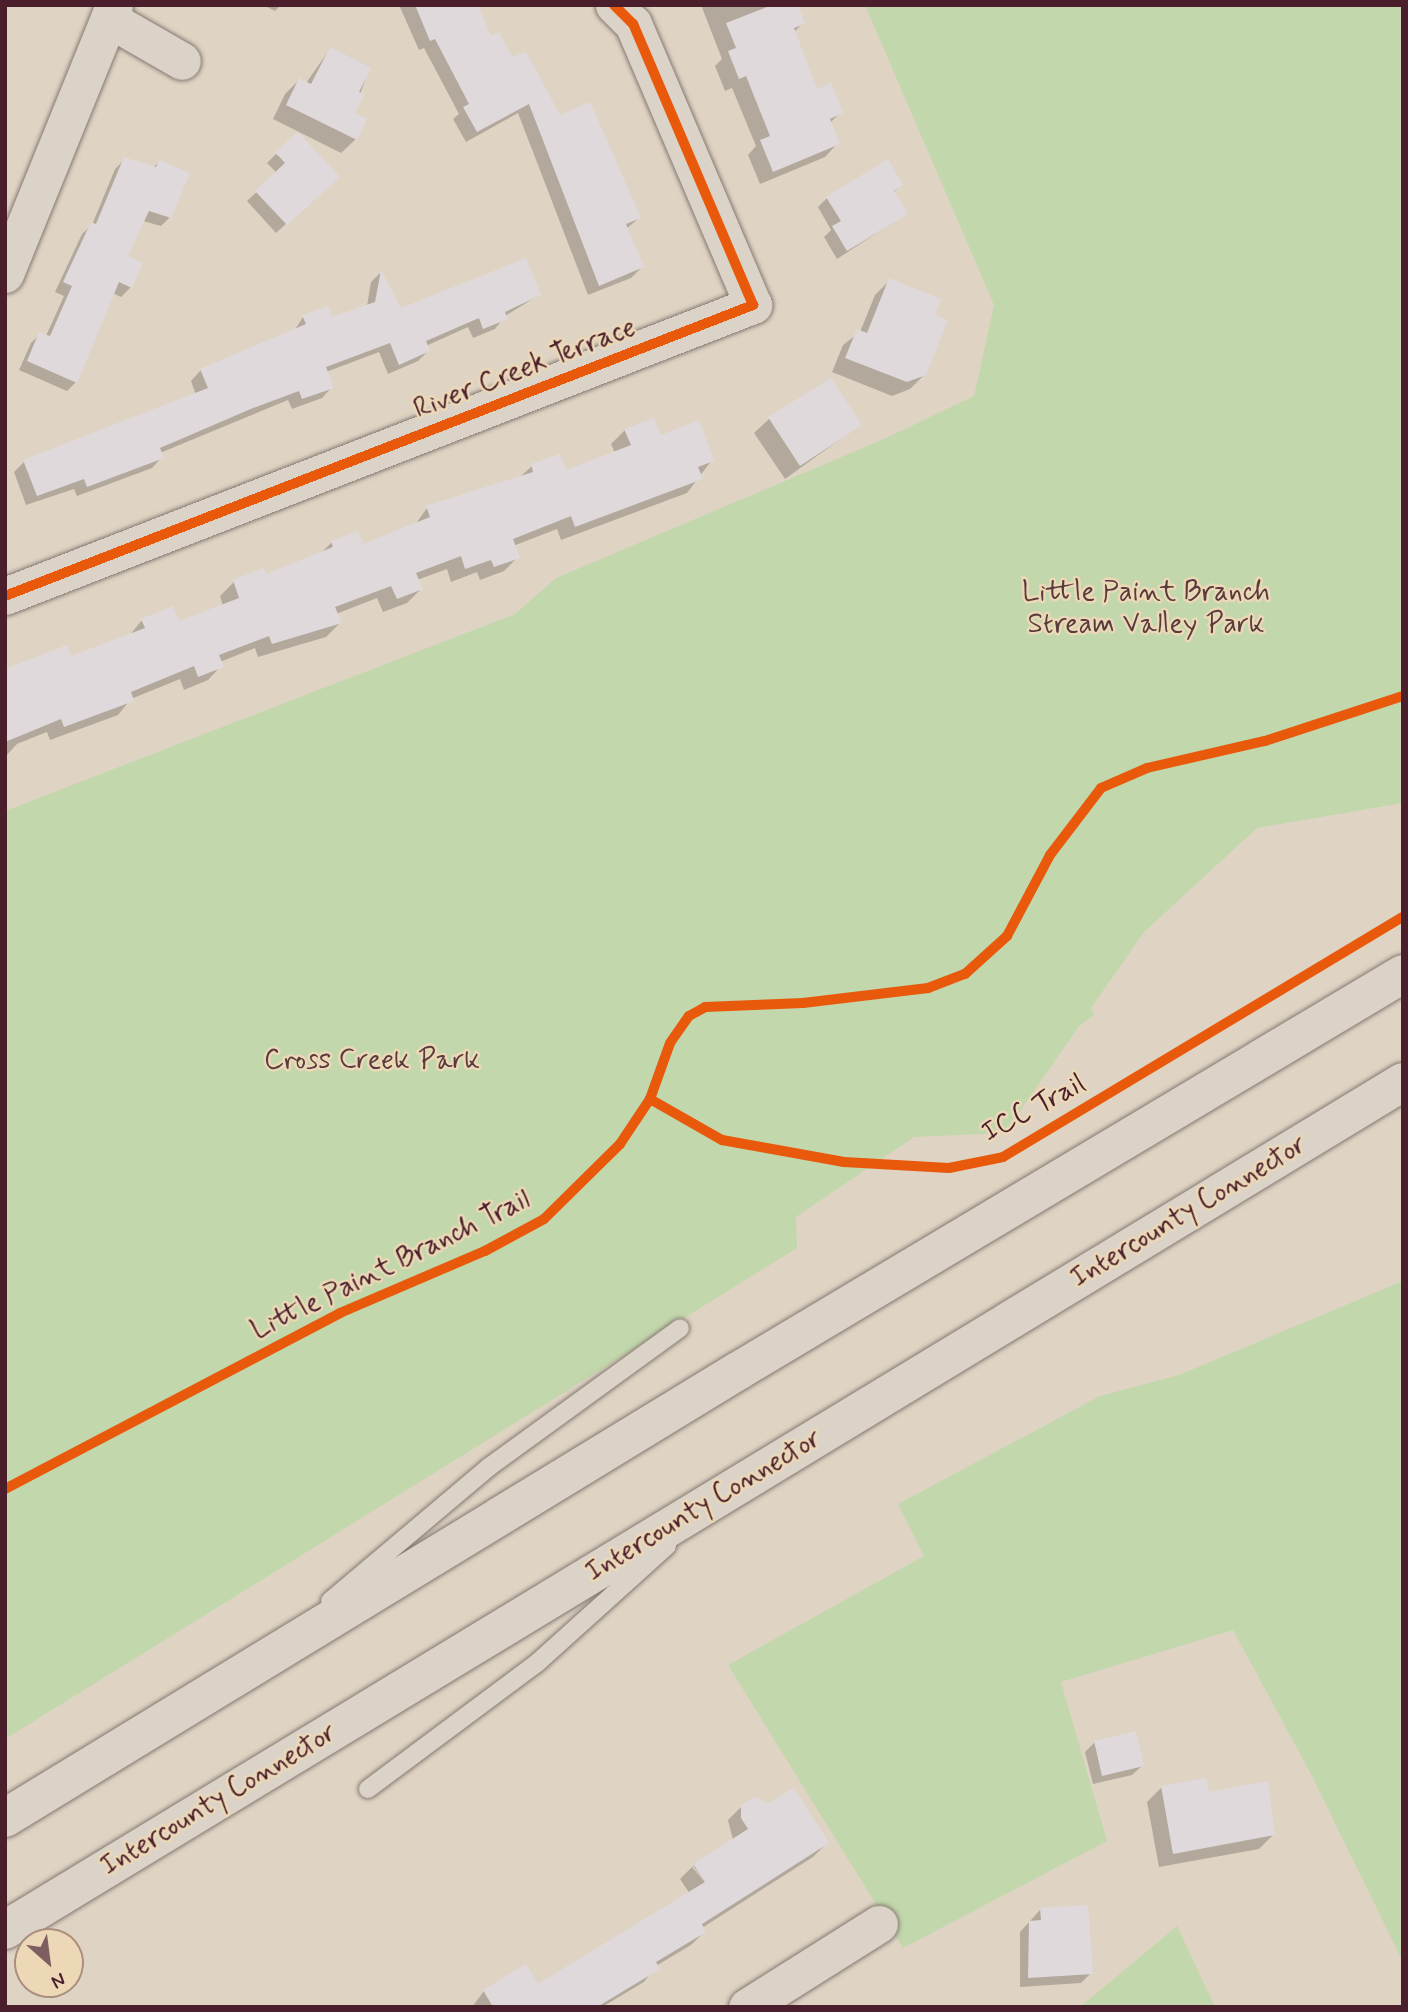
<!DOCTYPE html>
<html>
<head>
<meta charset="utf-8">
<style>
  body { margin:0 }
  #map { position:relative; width:1408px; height:2012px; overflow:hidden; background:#dfd4c3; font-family:Mynerve,sans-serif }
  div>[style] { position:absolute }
  .green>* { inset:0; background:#c2d7ac }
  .shadow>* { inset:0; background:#0003 }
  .building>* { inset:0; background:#dfd9db }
  .roads { filter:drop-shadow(0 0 2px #857873) drop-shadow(0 0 2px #857873) }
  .service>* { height:18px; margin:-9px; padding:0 9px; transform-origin:9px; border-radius:9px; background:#dbd3c7 }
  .minor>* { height:37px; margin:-18.5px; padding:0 18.5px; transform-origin:18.5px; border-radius:18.5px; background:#dbd3c7 }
  .motorway>* { height:38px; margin:-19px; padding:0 19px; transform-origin:19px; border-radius:19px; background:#dbd3c7 }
  .cycleway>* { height:10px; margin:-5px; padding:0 5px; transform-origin:5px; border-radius:5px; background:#e8590c }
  span { translate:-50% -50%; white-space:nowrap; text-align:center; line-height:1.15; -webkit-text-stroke:5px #ecd8b6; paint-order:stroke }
  .street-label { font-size:28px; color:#4a1f2b }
  .park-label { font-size:28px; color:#583b3c }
  .frame { position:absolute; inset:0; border:7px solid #4a1f2b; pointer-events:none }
  .north { position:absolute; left:14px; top:1928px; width:70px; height:70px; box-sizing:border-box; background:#ecd8b6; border:2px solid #ab8e7e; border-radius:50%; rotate:152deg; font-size:19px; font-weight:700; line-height:28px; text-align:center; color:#4a1f2b }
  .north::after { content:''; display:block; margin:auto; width:24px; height:32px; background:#7e5e60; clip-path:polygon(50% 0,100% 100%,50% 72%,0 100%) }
</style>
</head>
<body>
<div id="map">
  <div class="green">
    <div style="clip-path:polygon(865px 5px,1403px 5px,1403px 803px,1257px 828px,1144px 932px,1091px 1008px,1094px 1015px,1079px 1026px,1005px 1133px,914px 1137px,796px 1217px,797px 1248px,5px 1739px,5px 811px,515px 614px,556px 578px,884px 439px,974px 396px,994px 305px)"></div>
    <div style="clip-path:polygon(1403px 1281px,1403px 1962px,1311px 1774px,1233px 1630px,1061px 1682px,1107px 1841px,903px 1948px,728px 1665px,924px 1556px,898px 1504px,1100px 1396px,1179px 1375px)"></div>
    <div style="clip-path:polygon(1177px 1926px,1215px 2007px,1080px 2007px)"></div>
  </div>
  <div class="shadow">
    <div style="clip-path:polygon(263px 5px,281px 5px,275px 11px)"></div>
    <div style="clip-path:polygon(399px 5px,474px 5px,490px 38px,639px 218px,626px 229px,642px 267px,631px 278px,588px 295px,518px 113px,466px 142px,453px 119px,459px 114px,424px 48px,419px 50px)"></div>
    <div style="clip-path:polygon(701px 5px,796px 5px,803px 23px,794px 32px,816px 91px,841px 112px,830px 123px,838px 143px,825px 157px,760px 184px,748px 155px,756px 146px,732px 88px,725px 91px,715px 66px,722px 59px)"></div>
    <div style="clip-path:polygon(330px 49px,369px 69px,353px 114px,356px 139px,341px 153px,273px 119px,285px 94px,299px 80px,306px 83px)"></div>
    <div style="clip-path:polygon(276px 154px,328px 186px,276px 233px,247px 201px,277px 173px,267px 163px)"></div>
    <div style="clip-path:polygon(125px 159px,153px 168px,159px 162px,170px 217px,161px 226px,143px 221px,126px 257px,131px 287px,121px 297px,113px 293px,76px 382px,67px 391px,19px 370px,31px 343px,40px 334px,46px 336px,64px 296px,55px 292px,82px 234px,92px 225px,115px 169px)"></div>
    <div style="clip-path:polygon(901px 185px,893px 193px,906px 214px,837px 259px,824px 237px,831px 230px,818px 207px,827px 198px)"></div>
    <div style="clip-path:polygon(380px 273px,400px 310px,539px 295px,505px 316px,495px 329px,473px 338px,468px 327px,426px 346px,428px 351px,418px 361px,388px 374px,379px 352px,326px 372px,332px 387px,322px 398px,292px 409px,288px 400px,160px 453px,162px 457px,152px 468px,77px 496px,74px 489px,26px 505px,14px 472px,24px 462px,196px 395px,191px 381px,201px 370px,294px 331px,303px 317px,331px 319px,367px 306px,371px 282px)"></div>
    <div style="clip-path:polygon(889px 281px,933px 316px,925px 374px,910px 389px,892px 396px,832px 372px,843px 345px,860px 332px,875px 295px)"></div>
    <div style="clip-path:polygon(830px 381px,860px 425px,785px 479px,754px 433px,769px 419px)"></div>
    <div style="clip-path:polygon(625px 430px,659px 437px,712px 460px,687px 493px,561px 540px,557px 529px,513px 546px,518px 557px,504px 571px,480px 580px,477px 572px,451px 582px,447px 569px,417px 580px,421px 589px,407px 603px,383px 612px,377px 598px,336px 614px,340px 623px,326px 637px,258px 657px,255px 648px,220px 662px,221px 666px,208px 680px,184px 690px,180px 679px,131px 699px,118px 715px,50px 740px,47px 732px,17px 744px,5px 757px,5px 671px,70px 658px,129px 636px,142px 620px,178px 623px,223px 606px,220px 596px,234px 582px,264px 576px,321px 553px,331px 543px,357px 533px,362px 546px,415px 525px,427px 508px,519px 478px,532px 466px,565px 473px,615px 453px,611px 444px)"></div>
    <div style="clip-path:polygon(1095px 1742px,1142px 1766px,1132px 1775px,1093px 1784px,1085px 1752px)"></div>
    <div style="clip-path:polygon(1161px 1788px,1208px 1794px,1274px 1834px,1259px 1849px,1159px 1867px,1147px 1802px)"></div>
    <div style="clip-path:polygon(742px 1806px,827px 1843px,813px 1857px,702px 1928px,704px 1932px,691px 1945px,656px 1966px,644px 1982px,602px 2007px,472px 2007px,484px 1991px,538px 1986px,690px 1894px,680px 1879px,692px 1867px,711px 1889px,693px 1866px,733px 1840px,728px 1820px)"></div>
    <div style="clip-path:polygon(1041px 1909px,1091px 1973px,1081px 1983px,1020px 1987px,1020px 1932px)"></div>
  </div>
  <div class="building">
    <div style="clip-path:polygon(415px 5px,478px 5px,491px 36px,499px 32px,512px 57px,526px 52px,560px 115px,590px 102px,641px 218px,626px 224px,644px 267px,599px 286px,529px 104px,477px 132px,463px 107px,469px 104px,435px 39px,430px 41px)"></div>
    <div style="clip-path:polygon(772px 5px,798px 5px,805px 24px,794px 28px,817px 89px,831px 83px,843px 113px,830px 119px,840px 144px,773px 172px,760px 140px,770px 136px,746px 76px,739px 79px,728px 51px,736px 48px,726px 23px)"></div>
    <div style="clip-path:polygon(330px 47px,371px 68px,359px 92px,365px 94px,355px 113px,367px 119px,357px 140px,286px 105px,299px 78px,311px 84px)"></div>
    <div style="clip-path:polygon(298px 132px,340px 177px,287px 225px,255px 191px,285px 163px,275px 152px)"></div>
    <div style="clip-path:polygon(124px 157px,156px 167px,159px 160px,190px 173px,171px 218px,149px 211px,128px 256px,143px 263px,132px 288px,119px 282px,77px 383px,27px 361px,39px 332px,50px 336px,72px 286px,63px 282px,91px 222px,96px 224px)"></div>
    <div style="clip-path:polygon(888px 159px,903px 185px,894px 191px,908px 214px,847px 251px,832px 226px,841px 221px,826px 197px)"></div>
    <div style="clip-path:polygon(526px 258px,541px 295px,505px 312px,508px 319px,483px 329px,479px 318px,426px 341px,430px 351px,399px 365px,390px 343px,326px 367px,334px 388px,302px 399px,299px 391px,253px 408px,160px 448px,164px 458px,87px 487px,84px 479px,37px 496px,23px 460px,208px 388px,200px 369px,306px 324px,302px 315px,328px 306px,332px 317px,375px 302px,381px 270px,401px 308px)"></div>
    <div style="clip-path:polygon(889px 278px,941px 299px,935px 315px,948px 320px,926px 375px,907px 382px,845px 358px,857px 329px,867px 333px)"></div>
    <div style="clip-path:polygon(831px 378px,862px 425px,800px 466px,768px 417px)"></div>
    <div style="clip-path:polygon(654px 418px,661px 435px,699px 420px,714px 461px,698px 467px,703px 479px,575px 527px,571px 516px,513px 539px,520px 558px,494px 567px,491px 560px,465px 569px,461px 556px,416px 573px,423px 589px,397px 599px,391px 586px,335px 607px,342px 623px,272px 644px,269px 636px,219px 655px,224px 667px,198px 677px,194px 666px,131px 692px,134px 701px,64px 727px,61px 719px,5px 742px,5px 669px,67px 645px,71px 656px,145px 628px,141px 619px,173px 606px,179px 621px,239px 598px,233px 580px,264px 568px,266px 574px,333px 547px,331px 541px,358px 531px,363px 544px,430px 517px,426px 506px,533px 472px,531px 464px,560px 454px,566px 470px,631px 445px,624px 429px)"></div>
    <div style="clip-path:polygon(1136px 1731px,1144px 1766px,1102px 1776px,1094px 1741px)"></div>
    <div style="clip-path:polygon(1206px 1778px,1209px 1792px,1268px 1781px,1275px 1835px,1173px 1854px,1161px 1786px)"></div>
    <div style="clip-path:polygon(794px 1788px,829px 1843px,702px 1924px,706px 1932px,656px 1962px,660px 1969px,597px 2007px,493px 2007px,483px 1990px,526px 1964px,538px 1984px,705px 1882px,693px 1864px,748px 1829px,741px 1818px,741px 1805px,754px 1797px,768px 1803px)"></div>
    <div style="clip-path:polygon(1088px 1905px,1093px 1974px,1028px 1978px,1029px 1921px,1041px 1920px,1040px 1908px)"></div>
  </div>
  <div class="roads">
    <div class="service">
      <div style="left:330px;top:1601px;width:208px;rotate:-40.1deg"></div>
      <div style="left:489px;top:1467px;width:236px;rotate:-36deg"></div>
      <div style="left:368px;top:1789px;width:211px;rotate:-36.7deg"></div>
      <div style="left:537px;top:1663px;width:175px;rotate:-42deg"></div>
    </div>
    <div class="minor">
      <div style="left:109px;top:19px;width:84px;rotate:29.9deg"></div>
      <div style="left:5px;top:274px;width:290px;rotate:-67.9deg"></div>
      <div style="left:5px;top:596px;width:803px;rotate:-21.26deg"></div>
      <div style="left:753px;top:305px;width:306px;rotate:-113.1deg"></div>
      <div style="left:633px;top:24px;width:27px;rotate:-135deg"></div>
      <div style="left:747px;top:2007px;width:156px;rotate:-32.2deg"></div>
    </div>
    <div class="motorway">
      <div style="left:5px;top:1818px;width:859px;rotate:-31.38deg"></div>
      <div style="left:738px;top:1371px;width:774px;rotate:-30.84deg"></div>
      <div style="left:5px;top:1930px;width:1635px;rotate:-31.24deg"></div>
    </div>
  </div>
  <div class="cycleway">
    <div style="left:5px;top:596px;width:803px;rotate:-21.26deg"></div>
    <div style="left:753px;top:305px;width:306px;rotate:-113.1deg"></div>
    <div style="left:633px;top:24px;width:27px;rotate:-135deg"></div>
    <div style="left:650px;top:1099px;width:83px;rotate:29.7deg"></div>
    <div style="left:722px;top:1140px;width:124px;rotate:10.2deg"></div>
    <div style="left:844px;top:1162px;width:105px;rotate:3.3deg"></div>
    <div style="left:949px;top:1168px;width:55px;rotate:-11.5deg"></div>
    <div style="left:1003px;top:1157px;width:466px;rotate:-31deg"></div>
    <div style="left:5px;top:1489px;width:378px;rotate:-27.7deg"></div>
    <div style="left:340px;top:1313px;width:158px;rotate:-23.2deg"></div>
    <div style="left:485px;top:1251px;width:67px;rotate:-28.5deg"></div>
    <div style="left:544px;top:1219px;width:107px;rotate:-44.6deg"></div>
    <div style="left:620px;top:1144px;width:54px;rotate:-56.3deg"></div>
    <div style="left:650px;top:1099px;width:59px;rotate:-70.3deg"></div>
    <div style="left:670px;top:1043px;width:33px;rotate:-55deg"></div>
    <div style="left:689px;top:1016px;width:18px;rotate:-29deg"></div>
    <div style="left:705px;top:1007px;width:98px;rotate:-2.3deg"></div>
    <div style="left:803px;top:1003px;width:126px;rotate:-6.8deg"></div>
    <div style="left:928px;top:988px;width:40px;rotate:-21deg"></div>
    <div style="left:965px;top:974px;width:57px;rotate:-42.1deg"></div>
    <div style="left:1007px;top:936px;width:92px;rotate:-62deg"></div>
    <div style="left:1050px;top:855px;width:84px;rotate:-52.7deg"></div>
    <div style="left:1101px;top:788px;width:50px;rotate:-23.5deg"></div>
    <div style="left:1147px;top:768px;width:121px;rotate:-12.9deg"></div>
    <div style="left:1265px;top:741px;width:145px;rotate:-18.1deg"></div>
  </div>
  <div class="street-label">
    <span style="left:525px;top:369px;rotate:-21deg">River Creek Terrace</span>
    <span style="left:1034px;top:1109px;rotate:-28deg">ICC Trail</span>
    <span style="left:1189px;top:1212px;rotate:-31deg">Intercounty Connector</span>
    <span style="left:391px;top:1266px;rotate:-26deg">Little Paint Branch Trail</span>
    <span style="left:704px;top:1506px;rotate:-31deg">Intercounty Connector</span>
    <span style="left:219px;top:1800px;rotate:-31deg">Intercounty Connector</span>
  </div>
  <div class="park-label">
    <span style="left:1146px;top:609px">Little Paint Branch<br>Stream Valley Park</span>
    <span style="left:372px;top:1061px">Cross Creek Park</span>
  </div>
  <div class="frame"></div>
  <div class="north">N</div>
</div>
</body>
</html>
